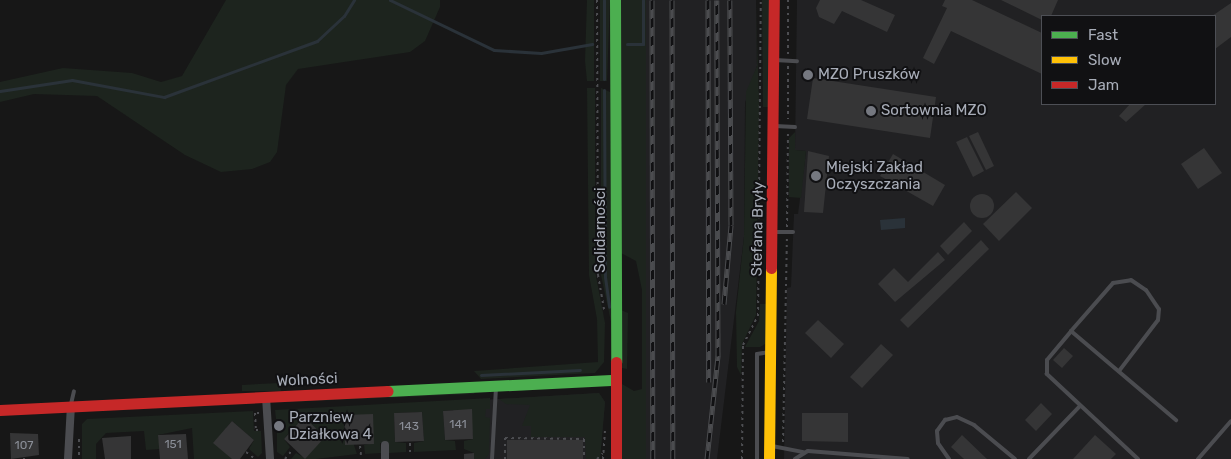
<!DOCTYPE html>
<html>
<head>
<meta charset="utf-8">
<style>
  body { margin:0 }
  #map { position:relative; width:1231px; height:459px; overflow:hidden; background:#171717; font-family:Rubik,sans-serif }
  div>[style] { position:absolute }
  .built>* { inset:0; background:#212123 }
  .green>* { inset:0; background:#1d241e }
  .water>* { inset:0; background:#2a3239 }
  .stream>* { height:3px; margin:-1.5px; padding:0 1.5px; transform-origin:1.5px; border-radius:1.5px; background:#2a3239 }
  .building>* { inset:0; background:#353536 }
  .round { border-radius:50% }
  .path>* { height:2px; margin-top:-1px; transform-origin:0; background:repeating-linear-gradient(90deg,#4d4e52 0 2.5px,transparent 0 6.5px) }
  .lane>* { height:4px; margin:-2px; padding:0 2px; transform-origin:2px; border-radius:2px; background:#4b4c50 }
  .street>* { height:8px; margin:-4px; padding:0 4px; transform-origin:4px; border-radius:4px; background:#4b4c50 }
  .fast>* { height:11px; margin:-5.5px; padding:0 5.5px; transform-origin:5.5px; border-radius:5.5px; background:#4caf50 }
  .slow>* { height:11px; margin:-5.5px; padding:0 5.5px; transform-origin:5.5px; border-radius:5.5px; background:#ffc107 }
  .jam>* { height:11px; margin:-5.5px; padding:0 5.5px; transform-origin:5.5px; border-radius:5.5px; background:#c62828 }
  .rail>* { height:5px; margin-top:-2.5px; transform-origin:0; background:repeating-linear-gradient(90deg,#111113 0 9px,#4b4c4f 0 18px); box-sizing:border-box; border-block:1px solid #4b4c4f }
  .dots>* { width:14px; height:14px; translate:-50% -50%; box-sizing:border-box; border:2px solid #111113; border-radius:50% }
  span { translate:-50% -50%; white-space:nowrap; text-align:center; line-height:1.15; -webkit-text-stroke:4px #111113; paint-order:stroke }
  .number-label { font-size:12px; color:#8b8f98 }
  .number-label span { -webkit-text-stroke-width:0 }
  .poi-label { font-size:15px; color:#a8adb8 }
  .left { translate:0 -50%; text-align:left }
  .street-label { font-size:15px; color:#a8adb8 }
  .legend { position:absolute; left:1041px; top:15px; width:175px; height:90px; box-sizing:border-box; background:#111113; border:1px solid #4d4f55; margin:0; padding:6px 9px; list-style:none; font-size:15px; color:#a8adb8 }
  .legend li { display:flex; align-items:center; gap:10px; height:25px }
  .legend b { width:25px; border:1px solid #4d4f55 }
</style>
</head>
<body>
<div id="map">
  <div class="built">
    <div style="clip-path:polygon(646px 0,756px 0,757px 66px,745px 103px,744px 237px,717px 459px,646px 459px)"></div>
    <div style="clip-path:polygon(evenodd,797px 0,1231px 0,1231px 459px,784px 459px,787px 288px,791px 287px,794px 214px,798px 214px,806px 151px,795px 150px,797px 0,1042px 16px,1215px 16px,1215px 104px,1042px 104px,1042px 16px)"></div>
    <div style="clip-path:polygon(599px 393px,605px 402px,600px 459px,480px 459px,481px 400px)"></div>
  </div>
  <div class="green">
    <div style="clip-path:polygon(226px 0,440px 0,440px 7px,425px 41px,410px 52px,298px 69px,286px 85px,277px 152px,270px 162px,252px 169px,221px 172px,185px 155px,97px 96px,34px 94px,0 102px,0 82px,63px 68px,132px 73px,161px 82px,182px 76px)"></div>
    <div style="clip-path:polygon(587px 0,594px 0,594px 81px,587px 81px,585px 61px)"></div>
    <div style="clip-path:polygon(600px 0,610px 0,607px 81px,600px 81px)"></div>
    <div style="clip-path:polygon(621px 0,646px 0,646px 459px,622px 459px,622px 384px,634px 391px,642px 389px,642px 290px,636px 261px,621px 253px)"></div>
    <div style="clip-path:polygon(756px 0,759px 105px,756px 315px,742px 344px,741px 375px,737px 367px,736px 312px,744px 237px,746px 92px,757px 66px)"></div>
    <div style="clip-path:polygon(762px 0,769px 0,769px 107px,763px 107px)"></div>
    <div style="clip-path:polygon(587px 88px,595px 88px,595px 271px,605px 323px,604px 362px,595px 373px,481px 379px,474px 371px,598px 362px,597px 319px,589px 275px)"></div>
    <div style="clip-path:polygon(601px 88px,610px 92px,611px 322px,601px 275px)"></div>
    <div style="clip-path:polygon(795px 132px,795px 150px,806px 151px,801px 198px,789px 197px,789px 138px)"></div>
    <div style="clip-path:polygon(760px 304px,766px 304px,767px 343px,760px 347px,745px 347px,759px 321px)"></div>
    <div style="clip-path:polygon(621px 310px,628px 313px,627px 369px,622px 368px)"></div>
    <div style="clip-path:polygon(279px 383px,281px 391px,242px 391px,242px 385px)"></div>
    <div style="clip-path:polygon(475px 392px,474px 394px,288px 402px,288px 401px)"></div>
    <div style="clip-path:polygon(599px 393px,605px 402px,600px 459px,586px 459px,585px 437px,531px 437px,531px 426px,522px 426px,530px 405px,506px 404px,499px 399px)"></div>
    <div style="clip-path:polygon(490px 398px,490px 409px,486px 409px,485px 417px,490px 418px,489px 454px,485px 459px,470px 459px,474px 453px,464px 449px,464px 441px,473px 439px,473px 433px,453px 410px,443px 411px,445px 440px,455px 441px,456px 450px,414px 452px,414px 443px,424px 441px,422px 412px,394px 413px,395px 442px,406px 443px,406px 452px,389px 453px,389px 443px,380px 443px,381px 453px,365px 454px,364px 445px,369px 444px,344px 415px,357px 454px,316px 459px,291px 459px,296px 453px,305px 458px,288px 434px,284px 439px,290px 447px,283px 456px,277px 452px,277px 428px,281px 428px,281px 419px,276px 419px,275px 410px)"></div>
    <div style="clip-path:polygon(253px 411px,254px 431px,261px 431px,262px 453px,258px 457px,249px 449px,254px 440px,232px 421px,226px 428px,232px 459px,194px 459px,192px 428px,158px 435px,160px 449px,146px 450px,144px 431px,106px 433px,96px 444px,96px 459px,82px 459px,82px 424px,87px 419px)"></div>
  </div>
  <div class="water">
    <div style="clip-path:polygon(905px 218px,905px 228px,881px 230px,880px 220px)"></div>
  </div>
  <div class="stream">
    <div style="left:390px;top:0;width:115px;rotate:25.7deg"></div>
    <div style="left:494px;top:50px;width:47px;rotate:3.7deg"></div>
    <div style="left:541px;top:53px;width:52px;rotate:-10deg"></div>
    <div style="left:627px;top:44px;width:16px"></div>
    <div style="left:643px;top:44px;width:44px;rotate:-90deg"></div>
    <div style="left:604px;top:79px;width:79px;rotate:-90deg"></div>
    <div style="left:604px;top:90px;width:187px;rotate:89.7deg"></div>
    <div style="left:605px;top:277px;width:30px;rotate:82deg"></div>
    <div style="left:0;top:91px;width:73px;rotate:-8.7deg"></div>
    <div style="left:72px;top:80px;width:94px;rotate:10.5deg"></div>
    <div style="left:164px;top:97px;width:163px;rotate:-20.1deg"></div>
    <div style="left:317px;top:41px;width:37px;rotate:-43deg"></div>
    <div style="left:344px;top:16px;width:19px;rotate:-58deg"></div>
    <div style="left:481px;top:375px;width:99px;rotate:-2.9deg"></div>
  </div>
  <div class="building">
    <div style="clip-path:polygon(820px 0,861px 0,895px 15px,887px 32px,842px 11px,834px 24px,819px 17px,816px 8px)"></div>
    <div style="clip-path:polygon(945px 0,972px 0,1042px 33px,1042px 74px,951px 31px,934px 64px,923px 58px,947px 8px,942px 6px)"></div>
    <div style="clip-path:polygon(1001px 0,1058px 0,1051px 16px,1042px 16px,1042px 20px)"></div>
    <div style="clip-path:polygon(1231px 3px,1231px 37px,1215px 49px,1212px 16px)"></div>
    <div style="clip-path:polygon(806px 68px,811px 69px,809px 81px,804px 80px)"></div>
    <div style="clip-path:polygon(813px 78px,936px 97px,930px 138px,807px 119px)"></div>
    <div style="clip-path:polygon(1130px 104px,1146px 104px,1126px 122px,1119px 116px)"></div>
    <div style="clip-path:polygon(978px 132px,994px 166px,986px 170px,969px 136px)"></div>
    <div style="clip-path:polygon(967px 137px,984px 171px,973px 177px,956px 142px)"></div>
    <div style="clip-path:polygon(1204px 148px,1222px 173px,1198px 189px,1181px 164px)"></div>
    <div style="clip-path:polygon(808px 151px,829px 156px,823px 213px,804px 212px)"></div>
    <div style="clip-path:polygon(893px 154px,945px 185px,933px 206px,880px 176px)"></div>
    <div style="clip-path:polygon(1016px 192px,1032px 208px,999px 241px,983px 224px)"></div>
    <div class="round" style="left:970px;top:194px;width:24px;height:24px"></div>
    <div style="clip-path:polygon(964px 222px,972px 231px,948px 255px,940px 246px)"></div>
    <div style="clip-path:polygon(981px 240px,989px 249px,908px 328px,900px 320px)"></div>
    <div style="clip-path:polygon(938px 252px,945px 260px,895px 302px,878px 284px,894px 268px,908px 282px)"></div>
    <div style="clip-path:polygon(818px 320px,844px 344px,831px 358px,805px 333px)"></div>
    <div style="clip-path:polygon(881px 344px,893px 355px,862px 388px,850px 377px)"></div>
    <div style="clip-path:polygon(1064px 348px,1073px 356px,1062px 368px,1053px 360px)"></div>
    <div style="clip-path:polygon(1041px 403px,1052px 414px,1036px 431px,1025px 420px)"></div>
    <div style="clip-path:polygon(472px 409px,473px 439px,445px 440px,443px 411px)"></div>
    <div style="clip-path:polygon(422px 412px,424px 441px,395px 442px,394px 413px)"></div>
    <div style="clip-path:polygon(802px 413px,848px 413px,848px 442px,802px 441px)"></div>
    <div style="clip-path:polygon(373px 414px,374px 444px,345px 445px,344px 415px)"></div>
    <div style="clip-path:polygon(304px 417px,325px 437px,305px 459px,284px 439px)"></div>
    <div style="clip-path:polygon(232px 421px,254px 440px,240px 459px,232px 459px,213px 443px)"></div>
    <div style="clip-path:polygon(10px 433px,38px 434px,39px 455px,11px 459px)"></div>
    <div style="clip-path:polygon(186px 434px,188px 459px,160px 459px,158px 435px)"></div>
    <div style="clip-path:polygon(962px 435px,987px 459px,964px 459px,951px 447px)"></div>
    <div style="clip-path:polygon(1095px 435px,1116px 454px,1111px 459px,1073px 459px)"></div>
    <div style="clip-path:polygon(131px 436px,131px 459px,105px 459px,102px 438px)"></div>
    <div style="clip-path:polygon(507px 440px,583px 440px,583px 459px,507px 459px)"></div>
    <div style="clip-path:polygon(474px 453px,474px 459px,464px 459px,464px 454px)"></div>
  </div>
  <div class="path">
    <div style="left:597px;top:0;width:275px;rotate:89.8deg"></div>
    <div style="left:598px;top:275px;width:35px;rotate:80deg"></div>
    <div style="left:788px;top:0;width:54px;rotate:90deg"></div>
    <div style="left:788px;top:66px;width:53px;rotate:90deg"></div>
    <div style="left:787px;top:227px;width:93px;rotate:-89.4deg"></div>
    <div style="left:259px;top:413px;width:4px;rotate:180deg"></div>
    <div style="left:255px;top:413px;width:17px;rotate:87deg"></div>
    <div style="left:256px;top:430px;width:4px"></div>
    <div style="left:79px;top:439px;width:20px;rotate:90deg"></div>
    <div style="left:783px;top:442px;width:203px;rotate:-88.9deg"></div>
    <div style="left:410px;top:443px;width:11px;rotate:90deg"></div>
    <div style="left:360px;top:446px;width:9px;rotate:84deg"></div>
    <div style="left:246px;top:452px;width:11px;rotate:38deg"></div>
    <div style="left:24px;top:459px;width:1px;rotate:-90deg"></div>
    <div style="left:285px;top:459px;width:13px;rotate:-51deg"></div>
    <div style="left:505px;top:459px;width:21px;rotate:-90deg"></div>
    <div style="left:505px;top:438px;width:79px;rotate:0.7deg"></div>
    <div style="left:584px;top:439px;width:20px;rotate:90deg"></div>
    <div style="left:597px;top:459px;width:8px;rotate:-45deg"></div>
    <div style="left:603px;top:459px;width:30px;rotate:-86deg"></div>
    <div style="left:742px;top:459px;width:114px;rotate:-89.5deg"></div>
    <div style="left:743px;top:345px;width:33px;rotate:-63deg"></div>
    <div style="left:758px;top:316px;width:316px;rotate:-89.5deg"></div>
  </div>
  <div class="lane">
    <div style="left:775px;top:60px;width:22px;rotate:3deg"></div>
    <div style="left:775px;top:126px;width:20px;rotate:3deg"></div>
    <div style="left:773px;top:232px;width:20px"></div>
    <div style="left:1071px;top:331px;width:64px;rotate:-48.8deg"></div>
    <div style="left:1113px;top:283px;width:18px;rotate:-9deg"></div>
    <div style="left:1131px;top:280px;width:18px;rotate:34deg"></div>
    <div style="left:1146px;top:290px;width:23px;rotate:56deg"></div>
    <div style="left:1159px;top:309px;width:11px;rotate:95deg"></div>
    <div style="left:1158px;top:320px;width:64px;rotate:127.4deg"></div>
    <div style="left:71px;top:404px;width:13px;rotate:-77deg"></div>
    <div style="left:772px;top:446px;width:32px;rotate:11deg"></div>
    <div style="left:492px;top:459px;width:71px;rotate:-86.8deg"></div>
    <div style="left:757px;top:459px;width:105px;rotate:-90deg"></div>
    <div style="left:757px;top:354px;width:12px;rotate:-9deg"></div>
    <div style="left:795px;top:459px;width:15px;rotate:-32deg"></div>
    <div style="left:808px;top:451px;width:100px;rotate:4.6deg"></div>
    <div style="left:949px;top:459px;width:19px;rotate:-125deg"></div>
    <div style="left:938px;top:443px;width:12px;rotate:-95deg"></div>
    <div style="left:937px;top:431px;width:14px;rotate:-54deg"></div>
    <div style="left:945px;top:420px;width:12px;rotate:-14deg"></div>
    <div style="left:957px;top:417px;width:19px;rotate:25deg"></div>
    <div style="left:974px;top:425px;width:53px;rotate:39.7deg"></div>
    <div style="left:1029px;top:459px;width:74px;rotate:-46.1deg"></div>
    <div style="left:1138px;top:459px;width:125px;rotate:-137deg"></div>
    <div style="left:1047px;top:374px;width:14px;rotate:-90deg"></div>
    <div style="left:1047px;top:360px;width:38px;rotate:-50deg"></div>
    <div style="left:1071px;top:331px;width:138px;rotate:40.3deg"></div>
    <div style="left:1198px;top:459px;width:50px;rotate:-49deg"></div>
  </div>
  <div class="street">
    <div style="left:266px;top:397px;width:62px;rotate:86.3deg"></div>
    <div style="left:385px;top:445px;width:14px;rotate:90deg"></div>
    <div style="left:68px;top:459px;width:53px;rotate:-86.8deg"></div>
  </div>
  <div class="fast">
    <div style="left:615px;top:0;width:362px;rotate:89.8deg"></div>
    <div style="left:388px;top:391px;width:228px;rotate:-2.8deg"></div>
  </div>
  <div class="slow">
    <div style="left:769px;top:459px;width:191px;rotate:-89.4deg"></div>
  </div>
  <div class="jam">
    <div style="left:771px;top:268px;width:268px;rotate:-89.4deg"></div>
    <div style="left:616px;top:362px;width:97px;rotate:90deg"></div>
    <div style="left:0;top:410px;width:388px;rotate:-2.8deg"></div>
  </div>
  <div class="rail">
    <div style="left:652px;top:0;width:459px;rotate:89.9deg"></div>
    <div style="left:672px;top:0;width:459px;rotate:89.9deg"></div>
    <div style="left:708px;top:0;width:382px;rotate:89.9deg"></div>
    <div style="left:724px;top:304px;width:79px;rotate:-84.9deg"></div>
    <div style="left:731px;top:225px;width:225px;rotate:-90.3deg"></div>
    <div style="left:707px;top:459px;width:104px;rotate:-83.9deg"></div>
    <div style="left:718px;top:356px;width:356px;rotate:-90.2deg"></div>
  </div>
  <div class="dots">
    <div style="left:808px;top:75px;background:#757880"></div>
    <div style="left:871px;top:111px;background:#757880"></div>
    <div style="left:816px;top:176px;background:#757880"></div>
    <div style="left:279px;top:426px;background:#757880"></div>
  </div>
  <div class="number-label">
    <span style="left:458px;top:425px">141</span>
    <span style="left:409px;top:427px">143</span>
    <span style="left:173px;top:445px">151</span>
    <span style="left:24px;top:446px">107</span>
  </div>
  <div class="poi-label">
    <span class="left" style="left:818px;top:75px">MZO Pruszków</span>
    <span class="left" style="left:881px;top:111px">Sortownia MZO</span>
    <span class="left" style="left:826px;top:176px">Miejski Zakład<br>Oczyszczania</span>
    <span class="left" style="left:289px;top:426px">Parzniew<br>Działkowa 4</span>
  </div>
  <div class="street-label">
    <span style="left:758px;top:229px;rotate:-89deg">Stefana Bryły</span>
    <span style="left:601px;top:230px;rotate:-90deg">Solidarności</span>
    <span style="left:307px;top:380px;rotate:-3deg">Wolności</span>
  </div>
  <ul class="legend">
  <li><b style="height:6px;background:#4caf50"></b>Fast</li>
  <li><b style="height:6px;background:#ffc107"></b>Slow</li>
  <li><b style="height:6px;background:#c62828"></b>Jam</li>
  </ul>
</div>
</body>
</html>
